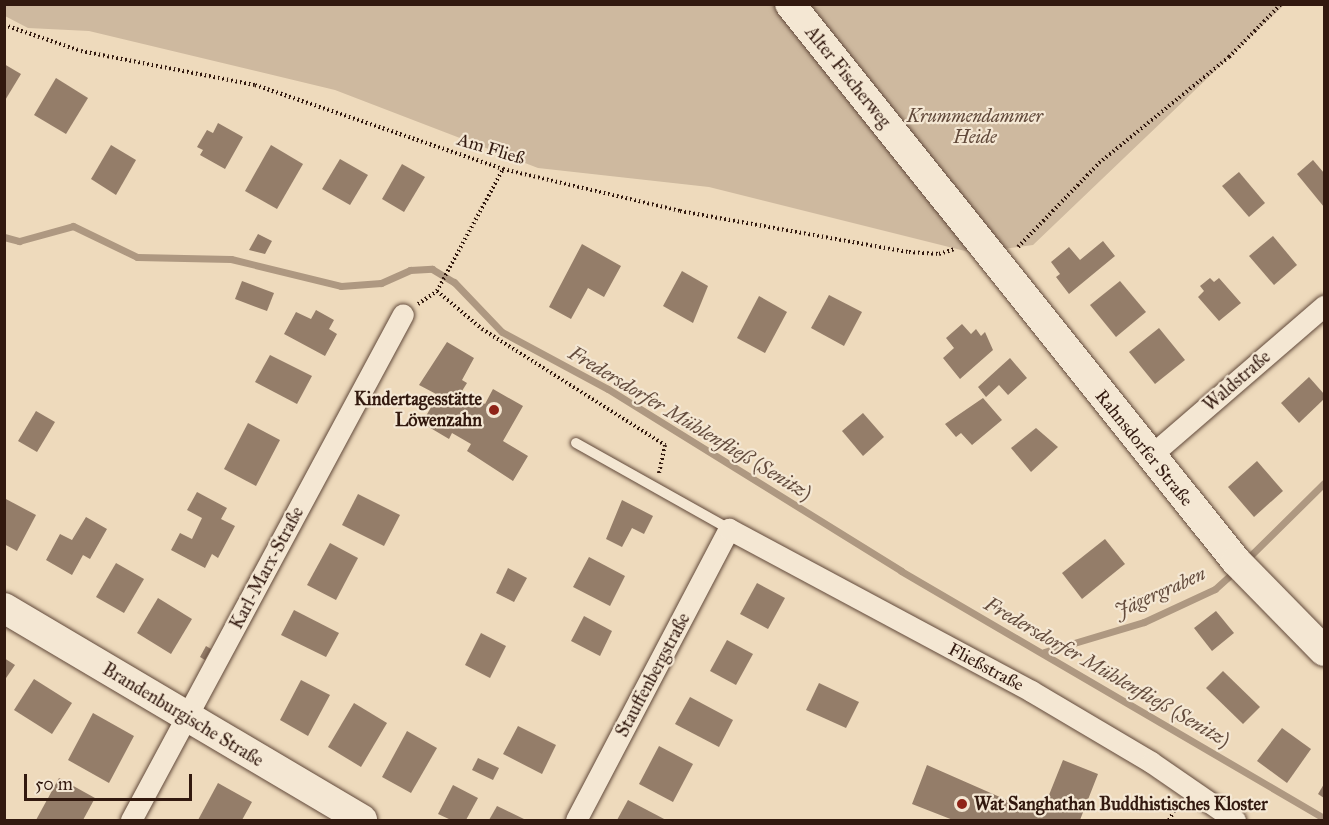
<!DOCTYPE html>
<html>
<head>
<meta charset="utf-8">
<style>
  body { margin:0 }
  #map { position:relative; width:1329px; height:825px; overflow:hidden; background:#eedabc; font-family:"IM FELL Great Primer",serif }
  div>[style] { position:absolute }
  .green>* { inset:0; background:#ceb99f }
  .stream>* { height:7px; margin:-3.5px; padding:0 3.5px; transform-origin:3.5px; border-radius:3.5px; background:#ae9881 }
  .building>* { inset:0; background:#947d69 }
  .path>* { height:4px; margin-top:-2px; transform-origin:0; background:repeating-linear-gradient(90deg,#32190f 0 1.5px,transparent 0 4.5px) }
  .roads { filter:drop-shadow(0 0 2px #61493a) drop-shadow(0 0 2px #61493a) }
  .lane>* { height:10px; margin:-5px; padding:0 5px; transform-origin:5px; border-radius:5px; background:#f4e7d3 }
  .street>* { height:21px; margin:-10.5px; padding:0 10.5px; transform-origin:10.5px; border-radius:10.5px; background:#f4e7d3 }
  .secondary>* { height:30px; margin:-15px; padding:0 15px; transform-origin:15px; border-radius:15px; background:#f4e7d3 }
  .dots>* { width:16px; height:16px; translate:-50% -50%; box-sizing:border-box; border:3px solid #f4e7d3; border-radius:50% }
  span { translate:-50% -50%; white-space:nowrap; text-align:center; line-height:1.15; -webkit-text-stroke:4.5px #f4e7d3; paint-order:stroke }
  .street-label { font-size:18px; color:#32190f }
  .park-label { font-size:18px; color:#61493a; font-style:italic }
  .poi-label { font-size:18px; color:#32190f; font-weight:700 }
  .right { translate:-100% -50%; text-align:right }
  .left { translate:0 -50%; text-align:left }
  .water-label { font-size:20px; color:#644c3d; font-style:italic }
  .frame { position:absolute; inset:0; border:6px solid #32190f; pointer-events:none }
  .scale { position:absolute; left:24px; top:774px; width:168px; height:27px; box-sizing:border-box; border:3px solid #32190f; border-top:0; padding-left:8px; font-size:18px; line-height:21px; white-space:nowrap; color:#32190f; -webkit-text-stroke:4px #f4e7d3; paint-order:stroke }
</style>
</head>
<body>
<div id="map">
  <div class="green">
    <div style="clip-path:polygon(4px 5px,1284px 5px,1033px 245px,973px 253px,709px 187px,538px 168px,335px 90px,89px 31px,28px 28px,5px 16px)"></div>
  </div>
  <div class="stream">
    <div style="left:4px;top:237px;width:16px;rotate:15deg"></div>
    <div style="left:19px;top:241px;width:56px;rotate:-15.5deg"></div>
    <div style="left:73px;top:226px;width:71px;rotate:25.8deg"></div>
    <div style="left:137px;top:257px;width:94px;rotate:1.2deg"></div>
    <div style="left:231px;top:259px;width:113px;rotate:13.8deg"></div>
    <div style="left:341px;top:286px;width:40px;rotate:-4.3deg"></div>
    <div style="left:381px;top:283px;width:32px;rotate:-24deg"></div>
    <div style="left:410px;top:270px;width:22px;rotate:-3deg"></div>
    <div style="left:432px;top:269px;width:26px;rotate:31deg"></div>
    <div style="left:454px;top:282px;width:69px;rotate:46.2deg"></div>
    <div style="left:502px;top:332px;width:120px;rotate:28.3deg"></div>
    <div style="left:608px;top:389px;width:345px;rotate:31.8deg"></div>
    <div style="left:901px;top:571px;width:490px;rotate:30.3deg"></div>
    <div style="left:1245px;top:561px;width:111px;rotate:-44.6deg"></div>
    <div style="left:1044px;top:652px;width:104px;rotate:-16.7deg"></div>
    <div style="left:1144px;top:622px;width:78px;rotate:-24.9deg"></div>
    <div style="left:1215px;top:589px;width:27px;rotate:-42deg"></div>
  </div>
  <div class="building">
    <div style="clip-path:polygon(4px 64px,21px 74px,4px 102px)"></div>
    <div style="clip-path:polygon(56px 78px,88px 98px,66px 134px,34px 115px)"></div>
    <div style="clip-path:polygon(218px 123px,243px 137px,225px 169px,200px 155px,203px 150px,197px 147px,207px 130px,213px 133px)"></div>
    <div style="clip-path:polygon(111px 145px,136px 160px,116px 195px,91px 179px)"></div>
    <div style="clip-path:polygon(271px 145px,303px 164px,277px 209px,245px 191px)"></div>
    <div style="clip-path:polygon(340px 159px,368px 175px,350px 205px,322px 189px)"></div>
    <div style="clip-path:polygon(1313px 160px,1324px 173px,1324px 207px,1297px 174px)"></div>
    <div style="clip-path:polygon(402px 164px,425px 177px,404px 212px,382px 199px)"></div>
    <div style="clip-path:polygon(1239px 172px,1265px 203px,1249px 217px,1222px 186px)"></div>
    <div style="clip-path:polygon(258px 234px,272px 241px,265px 254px,249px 250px)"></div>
    <div style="clip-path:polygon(1273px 236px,1297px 265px,1274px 285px,1249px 256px)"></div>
    <div style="clip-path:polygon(1103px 241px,1115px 256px,1069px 294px,1056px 277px,1060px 274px,1051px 262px,1069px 247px,1080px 260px)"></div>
    <div style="clip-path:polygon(582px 244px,621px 266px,604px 297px,588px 288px,571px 319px,549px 307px)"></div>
    <div style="clip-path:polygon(682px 271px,708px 286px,693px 323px,663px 306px)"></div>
    <div style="clip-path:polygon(1210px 278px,1214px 282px,1219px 278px,1241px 303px,1219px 321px,1198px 297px,1204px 291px,1200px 286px)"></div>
    <div style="clip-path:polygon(242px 281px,274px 293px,267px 311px,235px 299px)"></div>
    <div style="clip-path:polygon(1120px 281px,1146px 312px,1116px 337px,1090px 305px)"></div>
    <div style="clip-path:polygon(829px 295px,862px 312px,844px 346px,811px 328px)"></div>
    <div style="clip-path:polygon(759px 296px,787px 312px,765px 353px,737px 338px)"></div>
    <div style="clip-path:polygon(316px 310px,334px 320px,329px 329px,337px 334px,325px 356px,284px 334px,296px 312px,311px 319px)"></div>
    <div style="clip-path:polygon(962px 324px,971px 334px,976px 329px,981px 336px,985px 332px,993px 350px,960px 379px,943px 358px,954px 348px,946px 338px)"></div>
    <div style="clip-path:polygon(1159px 328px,1185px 360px,1155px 384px,1129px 352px)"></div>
    <div style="clip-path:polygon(447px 342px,474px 358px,462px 380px,467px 383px,462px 391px,485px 404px,493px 389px,523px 406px,503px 441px,528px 456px,513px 481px,467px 451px,471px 444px,452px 433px,449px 439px,422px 423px,438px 395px,419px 385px)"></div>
    <div style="clip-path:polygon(270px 355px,312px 376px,297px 404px,255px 382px)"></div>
    <div style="clip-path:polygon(1010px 358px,1027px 378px,1008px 395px,999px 385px,986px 397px,978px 387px)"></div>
    <div style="clip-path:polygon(1309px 377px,1324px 394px,1324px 399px,1299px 423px,1281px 403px)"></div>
    <div style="clip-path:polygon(983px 398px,1002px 420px,972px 445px,961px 433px,956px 437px,945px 424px)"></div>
    <div style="clip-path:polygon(36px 411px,55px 422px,37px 452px,18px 441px)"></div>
    <div style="clip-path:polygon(863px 413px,884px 437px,863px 456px,842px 431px)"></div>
    <div style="clip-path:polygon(248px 423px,280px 440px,256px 486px,224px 469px)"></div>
    <div style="clip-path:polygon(1036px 428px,1058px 447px,1031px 472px,1011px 448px)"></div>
    <div style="clip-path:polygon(1257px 461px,1283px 491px,1254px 517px,1228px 487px)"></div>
    <div style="clip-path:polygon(197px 492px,227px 508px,221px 519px,235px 526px,218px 558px,212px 554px,205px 568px,171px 550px,180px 533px,192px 539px,202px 518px,187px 510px)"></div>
    <div style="clip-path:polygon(358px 494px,400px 515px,384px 546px,342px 525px)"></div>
    <div style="clip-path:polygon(4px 498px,36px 515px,17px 551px,4px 544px)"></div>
    <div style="clip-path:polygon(622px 500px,653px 516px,644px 534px,632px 528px,622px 547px,606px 539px)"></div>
    <div style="clip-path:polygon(86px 517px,107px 529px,90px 559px,83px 555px,72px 575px,46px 560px,60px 534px,72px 540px)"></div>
    <div style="clip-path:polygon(1105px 539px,1125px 564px,1082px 599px,1062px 573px)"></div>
    <div style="clip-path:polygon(330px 543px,358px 558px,336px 600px,307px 585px)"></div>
    <div style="clip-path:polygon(589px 557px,625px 576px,610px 606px,573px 587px)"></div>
    <div style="clip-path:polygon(116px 563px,144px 579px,124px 613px,96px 597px)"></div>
    <div style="clip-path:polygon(508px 568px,527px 578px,514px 602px,496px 593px)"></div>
    <div style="clip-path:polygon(757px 583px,785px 598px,768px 629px,740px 614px)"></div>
    <div style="clip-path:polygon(158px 598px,192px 619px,171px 654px,137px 633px)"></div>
    <div style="clip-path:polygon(294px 610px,339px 633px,326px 657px,281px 635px)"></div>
    <div style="clip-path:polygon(1216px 611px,1234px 633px,1212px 651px,1194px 628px)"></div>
    <div style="clip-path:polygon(584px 616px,612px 631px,600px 656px,571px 641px)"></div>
    <div style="clip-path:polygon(481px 633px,506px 646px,490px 678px,465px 665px)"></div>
    <div style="clip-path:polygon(727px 640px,753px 654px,736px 685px,710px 671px)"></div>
    <div style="clip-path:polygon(206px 646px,211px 649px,205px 660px,200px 657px)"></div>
    <div style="clip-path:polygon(4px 658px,15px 665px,4px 681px)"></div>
    <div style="clip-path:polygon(1223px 671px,1260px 707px,1243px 724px,1206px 688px)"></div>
    <div style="clip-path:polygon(34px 679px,72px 703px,52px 734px,14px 710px)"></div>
    <div style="clip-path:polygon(301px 680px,330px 695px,308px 736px,280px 720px)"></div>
    <div style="clip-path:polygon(819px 683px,859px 702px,846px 728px,806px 710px)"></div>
    <div style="clip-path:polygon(690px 697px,733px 720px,719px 747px,675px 724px)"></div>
    <div style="clip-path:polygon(354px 703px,387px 723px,361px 767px,328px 747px)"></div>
    <div style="clip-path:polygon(93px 713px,134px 736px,109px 783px,68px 760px)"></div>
    <div style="clip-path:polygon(518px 726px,556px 745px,542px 774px,503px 754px)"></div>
    <div style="clip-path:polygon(1282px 728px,1311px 749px,1287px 783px,1257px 761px)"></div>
    <div style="clip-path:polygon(407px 731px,437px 748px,411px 793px,382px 777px)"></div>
    <div style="clip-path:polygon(659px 746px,693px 764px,673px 802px,639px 784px)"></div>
    <div style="clip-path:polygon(478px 758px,499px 768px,493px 780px,472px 770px)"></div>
    <div style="clip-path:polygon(1063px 760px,1098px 774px,1080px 820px,953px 820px,912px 804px,927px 765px,1041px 815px)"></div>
    <div style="clip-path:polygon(59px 778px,95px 798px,83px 820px,36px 820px)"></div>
    <div style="clip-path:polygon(218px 783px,252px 802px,242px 820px,198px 820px)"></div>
    <div style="clip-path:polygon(1324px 784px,1324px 798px,1318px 794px)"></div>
    <div style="clip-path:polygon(453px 785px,478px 798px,466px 820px,451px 820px,438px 814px)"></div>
    <div style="clip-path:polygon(628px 800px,666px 820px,617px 820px)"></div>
    <div style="clip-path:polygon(497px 806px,526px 820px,489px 820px)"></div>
  </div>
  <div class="path">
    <div style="left:4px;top:25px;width:81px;rotate:18.7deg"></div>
    <div style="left:81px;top:51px;width:177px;rotate:11.1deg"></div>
    <div style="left:255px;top:85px;width:262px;rotate:18.7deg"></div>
    <div style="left:503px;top:169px;width:182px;rotate:13.3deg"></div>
    <div style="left:680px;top:211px;width:233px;rotate:10.2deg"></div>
    <div style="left:909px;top:252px;width:30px;rotate:4deg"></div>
    <div style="left:939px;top:254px;width:16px;rotate:-18deg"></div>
    <div style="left:1018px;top:247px;width:117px;rotate:-46deg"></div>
    <div style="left:1099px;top:163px;width:168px;rotate:-39.2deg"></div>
    <div style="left:1229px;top:57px;width:74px;rotate:-45.5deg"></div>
    <div style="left:437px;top:291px;width:59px;rotate:40.2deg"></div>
    <div style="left:482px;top:329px;width:217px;rotate:32.4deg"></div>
    <div style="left:665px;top:445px;width:30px;rotate:102deg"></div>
    <div style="left:418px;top:304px;width:23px;rotate:-34deg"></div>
    <div style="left:437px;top:291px;width:139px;rotate:-61.6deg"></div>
    <div style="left:1169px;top:820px;width:16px;rotate:-60deg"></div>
  </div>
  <div class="roads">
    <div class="lane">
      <div style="left:576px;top:443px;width:176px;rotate:29.3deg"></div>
    </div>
    <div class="street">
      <div style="left:1150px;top:456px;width:230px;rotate:-40.8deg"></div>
      <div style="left:131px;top:820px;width:574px;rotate:-61.74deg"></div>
      <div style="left:576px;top:820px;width:329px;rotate:-62.3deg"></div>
      <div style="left:729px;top:529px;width:343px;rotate:28.2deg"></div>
      <div style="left:1031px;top:691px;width:139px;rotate:30.6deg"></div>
      <div style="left:1151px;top:762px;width:102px;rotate:34.6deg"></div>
    </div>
    <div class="secondary">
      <div style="left:790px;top:4px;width:714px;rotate:51.32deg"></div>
      <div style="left:1236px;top:561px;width:126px;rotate:45.6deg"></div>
      <div style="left:4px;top:608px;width:416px;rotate:30.6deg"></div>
    </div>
  </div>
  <div class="dots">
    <div style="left:494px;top:410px;background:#8f2418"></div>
    <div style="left:962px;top:804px;background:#8f2418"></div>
  </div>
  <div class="street-label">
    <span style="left:848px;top:77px;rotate:51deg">Alter Fischerweg</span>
    <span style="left:491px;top:149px;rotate:17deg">Am Fließ</span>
    <span style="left:1237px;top:381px;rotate:-41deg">Waldstraße</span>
    <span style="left:1144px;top:448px;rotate:51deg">Rahnsdorfer Straße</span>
    <span style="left:267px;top:568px;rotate:-62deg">Karl-Marx-Straße</span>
    <span style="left:986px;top:667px;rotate:28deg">Fließstraße</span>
    <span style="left:653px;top:675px;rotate:-62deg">Stauffenbergstraße</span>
    <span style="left:183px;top:715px;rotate:31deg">Brandenburgische Straße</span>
  </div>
  <div class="park-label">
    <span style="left:975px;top:127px">Krummendammer<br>Heide</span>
  </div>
  <div class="poi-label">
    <span class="right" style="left:482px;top:410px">Kindertagesstätte<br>Löwenzahn</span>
    <span class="left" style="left:974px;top:804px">Wat Sanghathan Buddhistisches Kloster</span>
  </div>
  <div class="water-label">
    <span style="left:690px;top:423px;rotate:31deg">Fredersdorfer Mühlenfließ (Senitz)</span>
    <span style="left:1160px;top:592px;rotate:-24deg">Jägergraben</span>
    <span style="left:1107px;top:672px;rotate:30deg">Fredersdorfer Mühlenfließ (Senitz)</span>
  </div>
  <div class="frame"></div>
  <div class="scale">50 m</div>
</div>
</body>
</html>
